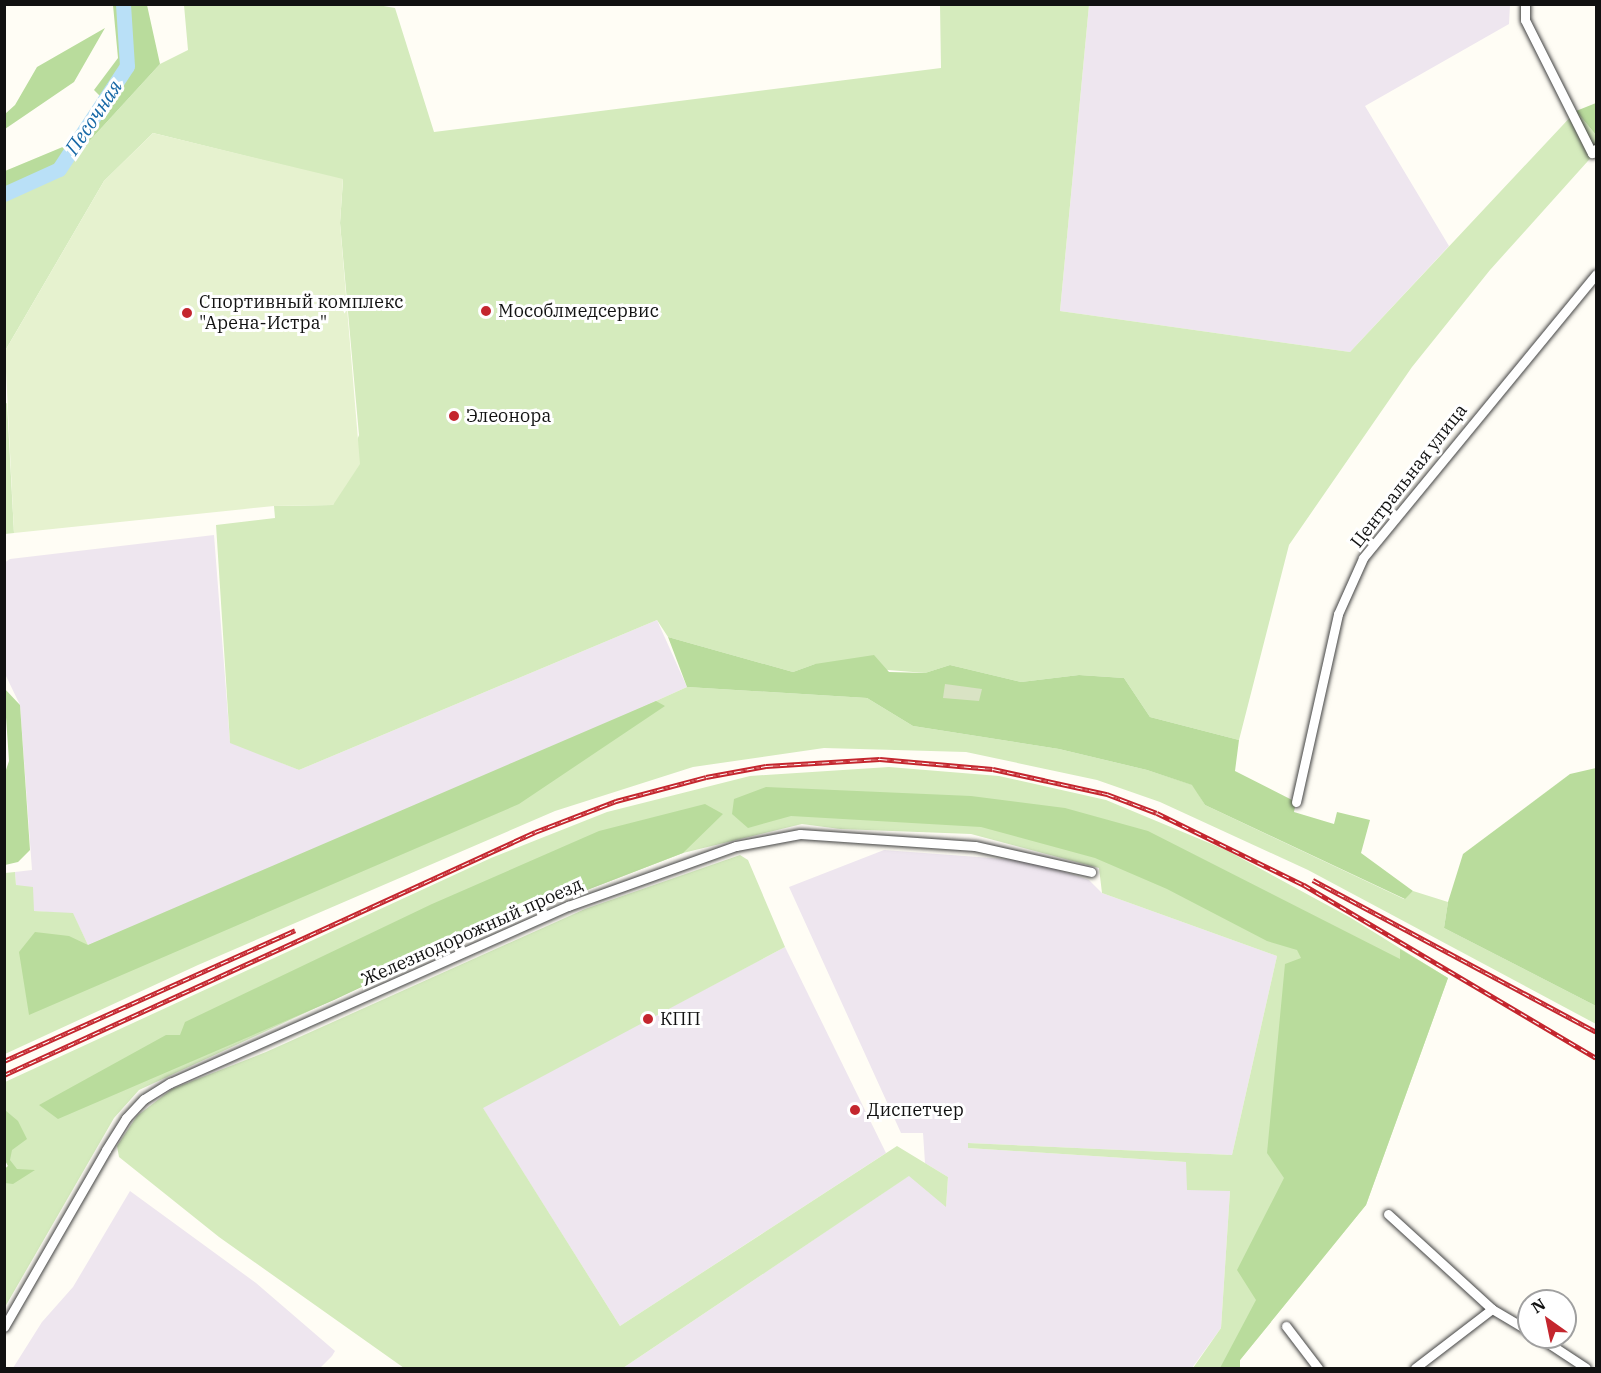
<!DOCTYPE html>
<html>
<head>
<meta charset="utf-8">
<style>
  body { margin:0 }
  #map { position:relative; width:1601px; height:1373px; overflow:hidden; background:#fffdf5; font-family:"IBM Plex Serif",serif }
  div>[style] { position:absolute }
  .industrial>* { inset:0; background:#eee6ef }
  .green>* { inset:0; background:#d5ebbd }
  .forest>* { inset:0; background:#b9dc9c }
  .cemetery>* { inset:0; background:#d9e3c4 }
  .pitch>* { inset:0; background:#e6f2cf }
  .river>* { height:15px; margin:-7.5px; padding:0 7.5px; transform-origin:7.5px; border-radius:7.5px; background:#b9e0f7 }
  .roads { filter:drop-shadow(0 0 2px #444) drop-shadow(0 0 2px #444) }
  .minor>* { height:9px; margin:-4.5px; padding:0 4.5px; transform-origin:4.5px; border-radius:4.5px; background:#fff }
  .rail>* { height:4.5px; margin-top:-2.25px; transform-origin:0; background:repeating-linear-gradient(90deg,#fff 0 7px,#c4262e 0 14px); box-sizing:border-box; border-block:2px solid #c4262e }
  .dots>* { width:16px; height:16px; translate:-50% -50%; box-sizing:border-box; border:3px solid #fff; border-radius:50% }
  span { translate:-50% -50%; white-space:nowrap; text-align:center; line-height:1.15; -webkit-text-stroke:6px #fff; paint-order:stroke }
  .poi-label { font-size:18px; color:#111 }
  .left { translate:0 -50%; text-align:left }
  .street-label { font-size:18px; color:#111 }
  .water-label { font-size:20px; color:#1768a6; font-style:italic }
  .frame { position:absolute; inset:0; border:6px solid #111; pointer-events:none }
  .north { position:absolute; left:1517px; top:1289px; width:60px; height:60px; box-sizing:border-box; background:#fff; border:2px solid #a0a0a0; border-radius:50%; rotate:327deg; font-size:16px; font-weight:700; line-height:24px; text-align:center; color:#111 }
  .north::after { content:''; display:block; margin:auto; width:21px; height:27px; background:#c4262e; clip-path:polygon(50% 0,100% 100%,50% 72%,0 100%) }
</style>
</head>
<body>
<div id="map">
  <div class="industrial">
    <div style="clip-path:polygon(1089px 5px,1510px 5px,1509px 24px,1365px 106px,1449px 246px,1350px 352px,1060px 311px)"></div>
    <div style="clip-path:polygon(214px 535px,230px 742px,299px 770px,657px 620px,687px 687px,390px 821px,88px 945px,73px 914px,34px 911px,16px 885px,15px 872px,32px 870px,20px 705px,5px 674px,4px 563px,10px 559px)"></div>
    <div style="clip-path:polygon(884px 850px,1032px 861px,1089px 880px,1102px 893px,1277px 956px,1232px 1155px,968px 1143px,968px 1148px,1186px 1162px,1230px 1191px,1221px 1328px,1192px 1368px,623px 1368px,910px 1175px,946px 1206px,948px 1177px,925px 1163px,923px 1133px,901px 1133px,789px 887px)"></div>
    <div style="clip-path:polygon(785px 947px,886px 1153px,620px 1326px,482px 1107px)"></div>
    <div style="clip-path:polygon(130px 1191px,256px 1283px,335px 1351px,332px 1356px,320px 1368px,13px 1368px,42px 1322px,73px 1287px)"></div>
  </div>
  <div class="green">
    <div style="clip-path:polygon(372px 4px,395px 8px,434px 132px,941px 68px,940px 5px,1089px 5px,1060px 311px,1350px 352px,1576px 111px,1596px 135px,1596px 152px,1490px 270px,1412px 367px,1289px 545px,1239px 740px,1150px 717px,1124px 678px,1079px 675px,1021px 682px,950px 665px,925px 673px,815px 664px,793px 672px,668px 637px,657px 620px,299px 770px,230px 743px,216px 525px,275px 518px,274px 506px,333px 505px,359px 435px,340px 223px,343px 180px,153px 133px,104px 181px,5px 351px,5px 198px,61px 172px,160px 64px,188px 50px,184px 5px)"></div>
    <div style="clip-path:polygon(7px 403px,14px 533px,5px 534px,4px 404px)"></div>
    <div style="clip-path:polygon(687px 687px,867px 698px,913px 726px,1059px 749px,1147px 770px,1193px 785px,1205px 805px,1404px 899px,1413px 891px,1448px 902px,1444px 928px,1596px 1006px,1596px 1024px,1308px 870px,1160px 802px,1097px 780px,966px 752px,824px 748px,693px 767px,555px 811px,198px 965px,5px 1054px,5px 873px,15px 872px,16px 885px,33px 887px,34px 911px,73px 913px,88px 945px,390px 821px)"></div>
    <div style="clip-path:polygon(889px 767px,999px 776px,1106px 800px,1226px 850px,1351px 918px,1448px 978px,1366px 1205px,1240px 1360px,1240px 1368px,1193px 1368px,1221px 1328px,1230px 1191px,1187px 1190px,1186px 1162px,968px 1148px,968px 1143px,1232px 1155px,1277px 956px,1102px 893px,1099px 868px,971px 834px,840px 829px,802px 824px,683px 853px,486px 929px,139px 1090px,114px 1118px,5px 1307px,4px 1169px,8px 1166px,5px 1160px,5px 1082px,491px 858px,607px 812px,750px 776px)"></div>
    <div style="clip-path:polygon(740px 855px,748px 860px,785px 947px,483px 1108px,620px 1326px,897px 1146px,948px 1177px,946px 1207px,909px 1176px,623px 1368px,404px 1368px,219px 1237px,119px 1157px,117px 1146px,137px 1116px,172px 1089px,266px 1052px,585px 909px)"></div>
  </div>
  <div class="forest">
    <div style="clip-path:polygon(113px 5px,147px 5px,160px 64px,61px 172px,5px 198px,5px 171px,65px 146px,108px 104px,94px 90px,118px 58px)"></div>
    <div style="clip-path:polygon(105px 28px,74px 82px,5px 129px,5px 114px,15px 105px,37px 67px)"></div>
    <div style="clip-path:polygon(1596px 103px,1596px 135px,1576px 111px)"></div>
    <div style="clip-path:polygon(668px 637px,793px 672px,815px 664px,874px 655px,889px 672px,925px 673px,950px 665px,1021px 682px,1079px 675px,1124px 678px,1150px 717px,1239px 740px,1235px 771px,1296px 802px,1294px 812px,1334px 824px,1337px 812px,1370px 820px,1361px 853px,1413px 891px,1405px 899px,1205px 805px,1192px 785px,1147px 770px,1059px 749px,913px 726px,867px 698px,687px 687px)"></div>
    <div style="clip-path:polygon(4px 688px,20px 705px,30px 850px,18px 862px,5px 865px,4px 776px,9px 761px)"></div>
    <div style="clip-path:polygon(656px 701px,665px 706px,519px 804px,29px 1015px,19px 952px,35px 932px,69px 936px,88px 945px)"></div>
    <div style="clip-path:polygon(1596px 768px,1596px 1006px,1444px 928px,1448px 902px,1463px 854px,1570px 774px)"></div>
    <div style="clip-path:polygon(766px 787px,971px 796px,1065px 808px,1148px 831px,1400px 959px,1400px 949px,1448px 978px,1366px 1205px,1240px 1360px,1240px 1368px,1220px 1368px,1256px 1300px,1237px 1270px,1284px 1178px,1267px 1153px,1285px 964px,1301px 958px,1297px 950px,1267px 941px,1167px 889px,1095px 858px,981px 827px,791px 816px,748px 828px,732px 814px,734px 799px)"></div>
    <div style="clip-path:polygon(705px 804px,723px 814px,683px 853px,548px 905px,533px 898px,447px 940px,457px 942px,334px 1000px,58px 1119px,39px 1105px,166px 1035px,180px 1035px,185px 1022px,432px 904px,599px 831px)"></div>
    <div style="clip-path:polygon(5px 1110px,18px 1121px,27px 1139px,12px 1150px,10px 1160px,17px 1169px,35px 1170px,13px 1184px,5px 1183px,5px 1169px,8px 1166px,5px 1160px)"></div>
  </div>
  <div class="cemetery">
    <div style="clip-path:polygon(945px 684px,982px 689px,979px 701px,943px 698px)"></div>
  </div>
  <div class="pitch">
    <div style="clip-path:polygon(153px 133px,343px 179px,340px 223px,360px 464px,333px 505px,274px 506px,14px 533px,5px 351px,104px 181px)"></div>
  </div>
  <div class="river">
    <div style="left:4px;top:194px;width:60px;rotate:-24.4deg"></div>
    <div style="left:59px;top:169px;width:123px;rotate:-56.6deg"></div>
    <div style="left:127px;top:66px;width:62px;rotate:-93.7deg"></div>
  </div>
  <div class="roads">
    <div class="minor">
      <div style="left:1525px;top:4px;width:16px;rotate:90deg"></div>
      <div style="left:1525px;top:20px;width:149px;rotate:63.3deg"></div>
      <div style="left:1592px;top:153px;width:6px;rotate:-45deg"></div>
      <div style="left:1296px;top:802px;width:193px;rotate:-77.4deg"></div>
      <div style="left:1338px;top:614px;width:61px;rotate:-65.9deg"></div>
      <div style="left:1363px;top:558px;width:367px;rotate:-50.6deg"></div>
      <div style="left:1388px;top:1214px;width:141px;rotate:42.4deg"></div>
      <div style="left:1492px;top:1309px;width:43px;rotate:30.7deg"></div>
      <div style="left:1286px;top:1326px;width:53px;rotate:52.7deg"></div>
      <div style="left:4px;top:1327px;width:204px;rotate:-60deg"></div>
      <div style="left:106px;top:1150px;width:38px;rotate:-58deg"></div>
      <div style="left:126px;top:1118px;width:26px;rotate:-47deg"></div>
      <div style="left:144px;top:1099px;width:31px;rotate:-32deg"></div>
      <div style="left:170px;top:1083px;width:436px;rotate:-24deg"></div>
      <div style="left:568px;top:906px;width:178px;rotate:-19.7deg"></div>
      <div style="left:736px;top:846px;width:65px;rotate:-10.6deg"></div>
      <div style="left:800px;top:834px;width:175px;rotate:3.9deg"></div>
      <div style="left:975px;top:846px;width:119px;rotate:12.6deg"></div>
      <div style="left:1539px;top:1337px;width:56px;rotate:33.4deg"></div>
      <div style="left:1415px;top:1368px;width:97px;rotate:-37.5deg"></div>
    </div>
  </div>
  <div class="rail">
    <div style="left:1313px;top:880px;width:321px;rotate:28.2deg"></div>
    <div style="left:4px;top:1061px;width:319px;rotate:-24.2deg"></div>
    <div style="left:4px;top:1075px;width:584px;rotate:-24.59deg"></div>
    <div style="left:535px;top:832px;width:87px;rotate:-20.9deg"></div>
    <div style="left:616px;top:801px;width:93px;rotate:-14.9deg"></div>
    <div style="left:706px;top:777px;width:61px;rotate:-10.4deg"></div>
    <div style="left:766px;top:766px;width:114px;rotate:-3.5deg"></div>
    <div style="left:880px;top:759px;width:113px;rotate:5.1deg"></div>
    <div style="left:993px;top:769px;width:117px;rotate:12.4deg"></div>
    <div style="left:1107px;top:794px;width:53px;rotate:20.8deg"></div>
    <div style="left:1157px;top:813px;width:164px;rotate:26.1deg"></div>
    <div style="left:1304px;top:885px;width:339px;rotate:30.6deg"></div>
  </div>
  <div class="dots">
    <div style="left:486px;top:311px;background:#c4262e"></div>
    <div style="left:187px;top:313px;background:#c4262e"></div>
    <div style="left:454px;top:416px;background:#c4262e"></div>
    <div style="left:648px;top:1019px;background:#c4262e"></div>
    <div style="left:855px;top:1110px;background:#c4262e"></div>
  </div>
  <div class="poi-label">
    <span class="left" style="left:199px;top:313px">Спортивный комплекс<br>"Арена-Истра"</span>
    <span class="left" style="left:498px;top:311px">Мособлмедсервис</span>
    <span class="left" style="left:466px;top:416px">Элеонора</span>
    <span class="left" style="left:660px;top:1019px">КПП</span>
    <span class="left" style="left:867px;top:1110px">Диспетчер</span>
  </div>
  <div class="street-label">
    <span style="left:1409px;top:476px;rotate:-52deg">Центральная улица</span>
    <span style="left:472px;top:932px;rotate:-24deg">Железнодорожный проезд</span>
  </div>
  <div class="water-label">
    <span style="left:93px;top:117px;rotate:-56deg">Песочная</span>
  </div>
  <div class="frame"></div>
  <div class="north">N</div>
</div>
</body>
</html>
